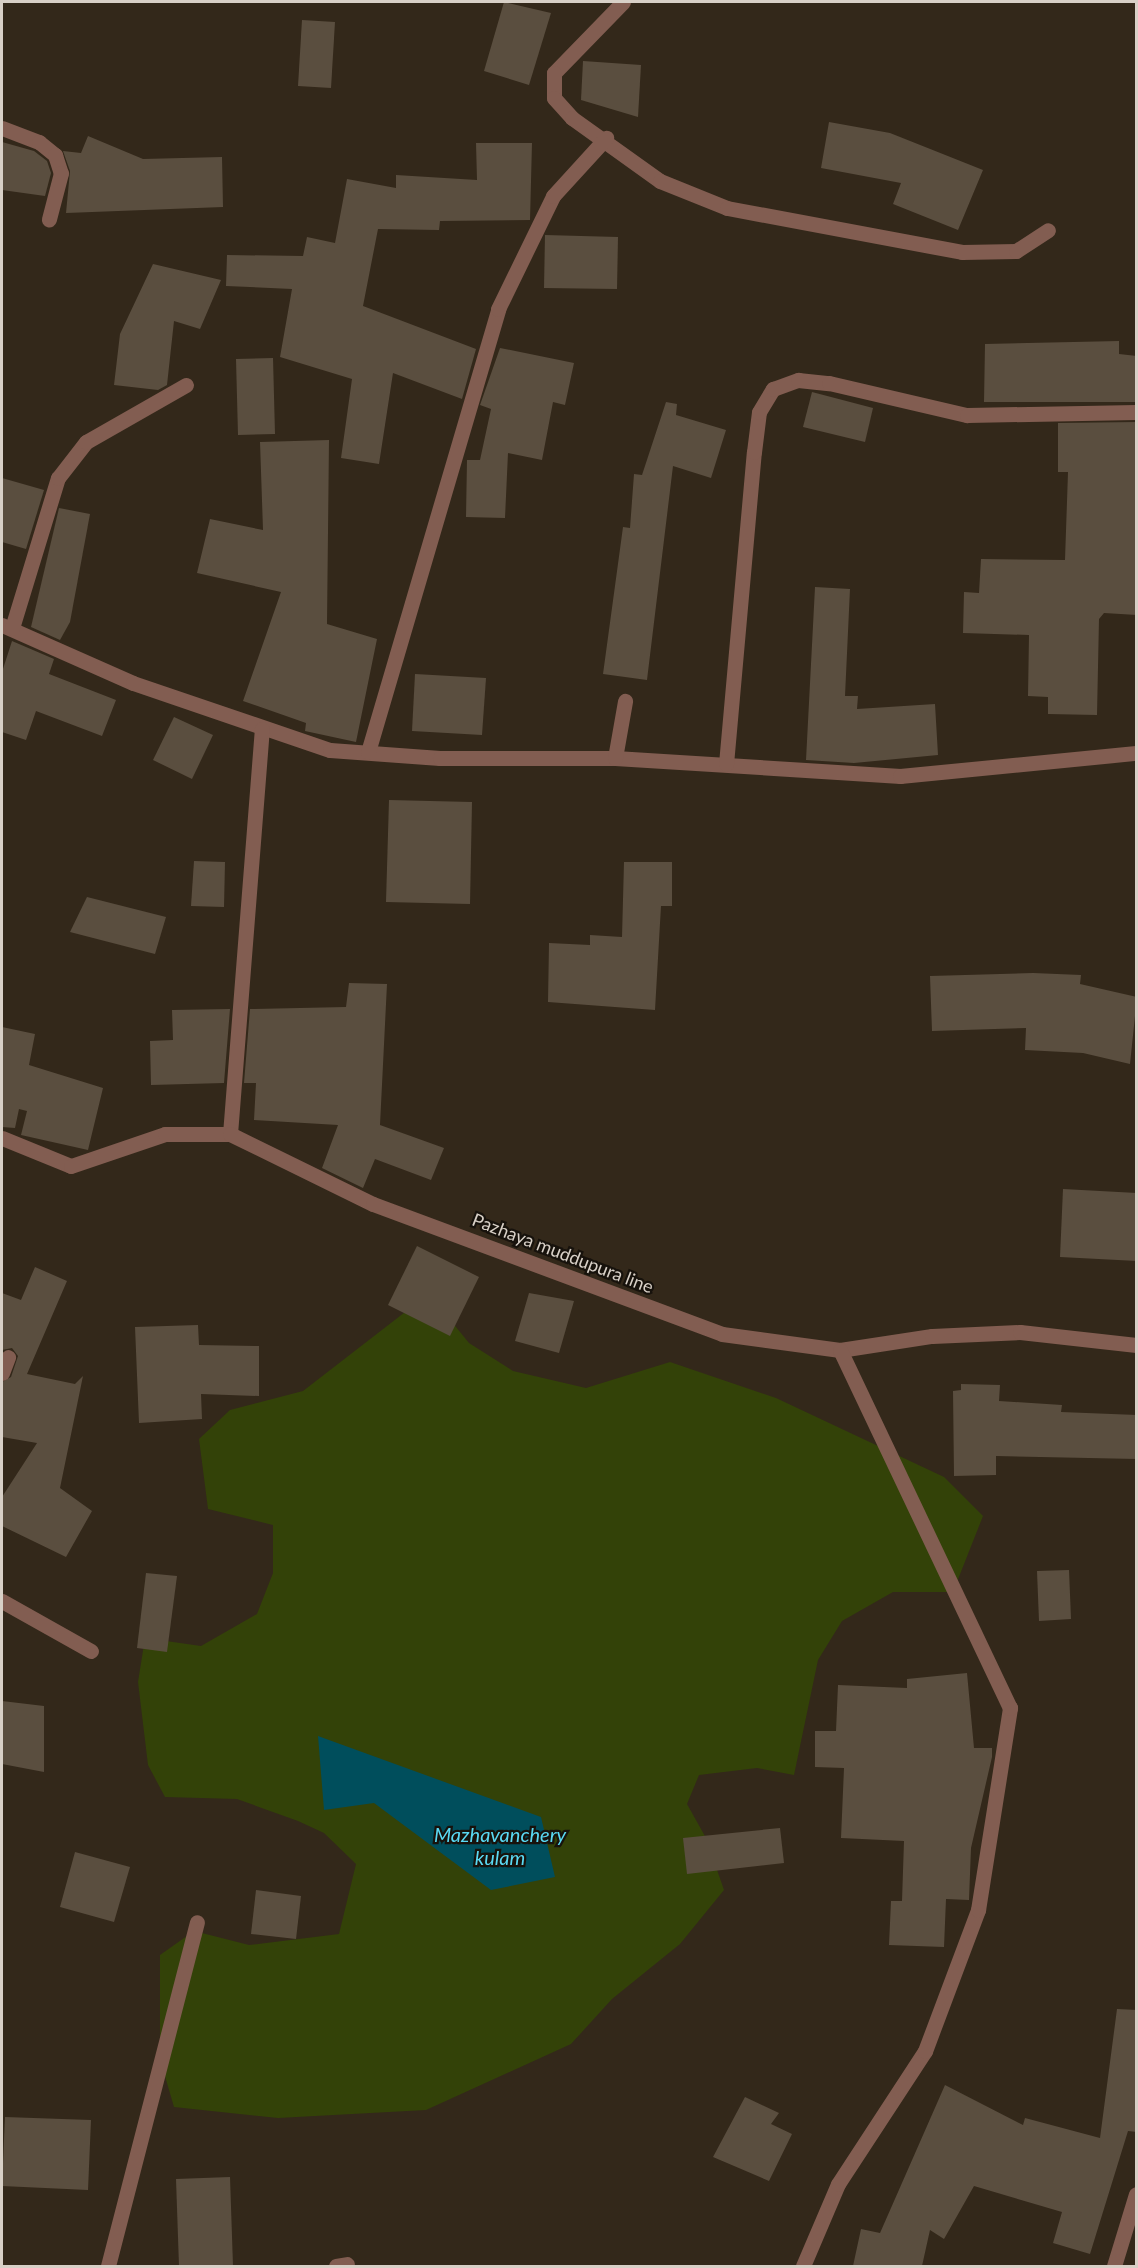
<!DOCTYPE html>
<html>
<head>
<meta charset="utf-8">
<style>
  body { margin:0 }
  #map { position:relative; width:1138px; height:2268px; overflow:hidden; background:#33281a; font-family:Lato,sans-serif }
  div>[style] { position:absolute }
  .green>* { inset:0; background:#334208 }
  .water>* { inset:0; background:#004e5c }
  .building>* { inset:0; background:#5a4e3f }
  .minor>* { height:15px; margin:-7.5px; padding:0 7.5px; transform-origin:7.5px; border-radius:7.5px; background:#825d51 }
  span { translate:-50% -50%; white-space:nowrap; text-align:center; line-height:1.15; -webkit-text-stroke:4.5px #17120c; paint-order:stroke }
  .street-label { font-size:18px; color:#d8d0c7 }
  .water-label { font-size:20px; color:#5ad9f3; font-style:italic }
  .frame { position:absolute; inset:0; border:3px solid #d8d0c7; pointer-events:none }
</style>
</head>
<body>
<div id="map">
  <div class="green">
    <div style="clip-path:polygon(409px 1309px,443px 1311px,469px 1343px,513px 1371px,586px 1388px,670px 1362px,776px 1398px,944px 1477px,983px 1516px,953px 1592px,893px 1592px,842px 1621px,818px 1660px,794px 1775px,757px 1768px,699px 1775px,687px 1804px,706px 1838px,724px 1890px,680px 1944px,612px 1999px,571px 2044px,426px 2110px,278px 2118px,174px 2107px,160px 2059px,160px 1955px,194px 1931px,249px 1945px,339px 1934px,356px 1864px,324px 1833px,298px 1821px,237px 1799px,165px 1797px,148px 1765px,138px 1682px,145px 1638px,201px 1646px,257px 1614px,273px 1573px,273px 1525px,208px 1509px,199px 1439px,230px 1410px,303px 1391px)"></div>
  </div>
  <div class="water">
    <div style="clip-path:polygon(318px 1736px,541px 1817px,555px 1877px,491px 1890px,374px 1803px,324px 1810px)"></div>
  </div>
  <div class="building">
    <div style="clip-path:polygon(504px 2px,551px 13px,529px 85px,484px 71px)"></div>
    <div style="clip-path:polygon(302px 20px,335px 22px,331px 88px,298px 86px)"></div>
    <div style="clip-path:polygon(583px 61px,641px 65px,638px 117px,581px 100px)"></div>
    <div style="clip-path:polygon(829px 122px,890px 133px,983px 170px,958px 230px,893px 204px,901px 183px,821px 168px)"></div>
    <div style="clip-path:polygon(88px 136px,143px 159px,222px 157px,223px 207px,66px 213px,70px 171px,63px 151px,81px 153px)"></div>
    <div style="clip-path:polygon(2px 142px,34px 151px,47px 161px,51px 173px,45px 196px,2px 190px)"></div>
    <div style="clip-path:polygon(476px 143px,532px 143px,530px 220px,440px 221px,439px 230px,378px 229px,363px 306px,476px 349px,462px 399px,393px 373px,379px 464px,341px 458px,352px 379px,280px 357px,292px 289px,226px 286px,227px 255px,303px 256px,307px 237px,335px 243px,347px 179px,396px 188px,396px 175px,477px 180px)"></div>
    <div style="clip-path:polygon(545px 235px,618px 237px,617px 289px,544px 288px)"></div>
    <div style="clip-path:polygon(153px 264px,221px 280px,200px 329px,174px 321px,167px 385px,158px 390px,114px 385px,120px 334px)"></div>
    <div style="clip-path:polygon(1119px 341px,1119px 354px,1137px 356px,1137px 402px,984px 402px,985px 344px)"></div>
    <div style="clip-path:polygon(500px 348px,574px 363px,565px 405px,553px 402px,542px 460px,508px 453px,505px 518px,466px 517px,467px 460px,480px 460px,491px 409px,480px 405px)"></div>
    <div style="clip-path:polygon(273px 358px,275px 434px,238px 435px,236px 359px)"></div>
    <div style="clip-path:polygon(812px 392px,873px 408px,865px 442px,803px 427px)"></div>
    <div style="clip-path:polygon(666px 402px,677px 404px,676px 415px,726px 430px,711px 478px,673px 466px,647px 680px,603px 674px,623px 527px,630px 528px,634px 474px,642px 475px)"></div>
    <div style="clip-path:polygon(1137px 422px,1137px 615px,1104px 613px,1099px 619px,1097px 715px,1048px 714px,1048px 697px,1028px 696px,1029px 635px,963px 633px,964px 592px,979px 593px,981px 559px,1065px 560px,1068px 472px,1058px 472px,1058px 423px)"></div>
    <div style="clip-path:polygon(329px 440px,327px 624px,377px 639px,356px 742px,305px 731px,306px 723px,243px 701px,281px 592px,197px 573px,210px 519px,263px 530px,260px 442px)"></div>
    <div style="clip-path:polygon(2px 478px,44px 490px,26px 549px,2px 542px)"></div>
    <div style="clip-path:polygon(59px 508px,90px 514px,70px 622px,60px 640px,31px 627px)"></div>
    <div style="clip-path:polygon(815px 587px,850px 589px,845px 696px,858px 696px,857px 709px,935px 704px,938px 755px,854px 763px,806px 760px)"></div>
    <div style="clip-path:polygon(12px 641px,54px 659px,49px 674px,116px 700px,102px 736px,36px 711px,26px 740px,2px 732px,2px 672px)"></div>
    <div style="clip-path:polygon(415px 674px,486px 678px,482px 735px,412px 731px)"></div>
    <div style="clip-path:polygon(174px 717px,213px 735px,192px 779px,153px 760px)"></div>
    <div style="clip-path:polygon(389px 800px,472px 802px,470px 904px,386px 902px)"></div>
    <div style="clip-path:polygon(194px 861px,225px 862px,224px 907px,191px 906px)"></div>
    <div style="clip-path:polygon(624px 862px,672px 862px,672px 906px,661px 906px,655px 1010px,548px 1002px,549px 943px,590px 945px,590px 935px,622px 937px)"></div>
    <div style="clip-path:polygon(87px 897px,166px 917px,155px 954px,70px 932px)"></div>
    <div style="clip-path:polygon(1033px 973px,1081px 975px,1080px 984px,1137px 997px,1130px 1064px,1083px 1053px,1025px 1050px,1026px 1028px,932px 1031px,930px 976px)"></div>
    <div style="clip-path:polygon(349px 983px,387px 984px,380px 1125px,444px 1148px,431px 1180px,375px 1159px,363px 1188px,322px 1168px,338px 1125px,254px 1120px,256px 1083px,244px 1083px,250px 1009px,346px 1007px)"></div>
    <div style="clip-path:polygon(230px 1009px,224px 1083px,151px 1085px,150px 1041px,173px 1040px,172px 1010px)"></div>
    <div style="clip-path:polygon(2px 1027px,35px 1034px,29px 1065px,103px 1088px,88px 1150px,21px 1135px,27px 1111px,19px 1109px,15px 1128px,2px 1127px)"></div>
    <div style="clip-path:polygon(1063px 1189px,1137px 1193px,1137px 1261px,1060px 1257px)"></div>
    <div style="clip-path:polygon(417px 1246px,479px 1277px,450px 1336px,388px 1305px)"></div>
    <div style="clip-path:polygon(35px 1267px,67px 1281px,27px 1374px,75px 1384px,83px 1376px,60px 1488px,92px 1511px,66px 1557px,2px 1526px,2px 1497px,37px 1443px,2px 1437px,2px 1382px,11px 1377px,18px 1356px,12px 1348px,2px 1350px,2px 1293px,21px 1300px)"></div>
    <div style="clip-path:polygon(529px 1293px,574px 1301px,559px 1353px,515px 1341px)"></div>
    <div style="clip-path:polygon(198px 1325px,199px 1345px,259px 1346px,259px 1396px,201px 1394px,202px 1419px,139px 1423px,135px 1327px)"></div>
    <div style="clip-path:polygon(961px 1384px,1000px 1385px,999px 1401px,1062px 1405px,1061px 1412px,1137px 1415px,1137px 1459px,996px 1456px,996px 1475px,954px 1476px,953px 1391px,961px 1390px)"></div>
    <div style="clip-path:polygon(1069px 1570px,1071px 1619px,1039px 1621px,1037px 1571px)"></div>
    <div style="clip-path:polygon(146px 1573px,177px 1576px,167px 1652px,137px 1648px)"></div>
    <div style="clip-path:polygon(967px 1673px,974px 1748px,992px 1748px,992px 1757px,971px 1848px,969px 1900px,946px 1899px,944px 1947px,889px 1945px,891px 1901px,902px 1901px,904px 1841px,841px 1838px,844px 1768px,815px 1767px,815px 1731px,836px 1731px,838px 1685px,907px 1688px,907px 1679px)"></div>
    <div style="clip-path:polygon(2px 1701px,44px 1706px,44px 1772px,2px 1764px)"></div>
    <div style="clip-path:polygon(780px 1828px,784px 1863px,687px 1874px,683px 1838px)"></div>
    <div style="clip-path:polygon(75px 1852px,130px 1867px,114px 1922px,60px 1907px)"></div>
    <div style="clip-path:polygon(256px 1890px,301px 1896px,296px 1939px,251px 1934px)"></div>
    <div style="clip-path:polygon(1117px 2009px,1137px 2010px,1137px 2132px,1128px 2131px,1090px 2254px,1053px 2243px,1062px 2212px,974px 2186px,944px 2239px,930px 2230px,922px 2266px,853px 2266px,861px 2229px,880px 2233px,945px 2085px,1023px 2125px,1025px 2118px,1100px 2138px)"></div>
    <div style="clip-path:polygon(745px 2097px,779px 2113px,771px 2124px,792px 2134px,769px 2181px,713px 2157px)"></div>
    <div style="clip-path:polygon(5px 2117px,91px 2120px,88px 2190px,2px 2186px)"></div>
    <div style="clip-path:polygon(230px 2177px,233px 2266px,179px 2266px,176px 2179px)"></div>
  </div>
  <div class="minor">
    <div style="left:623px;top:2px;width:99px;rotate:134.2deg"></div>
    <div style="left:554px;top:73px;width:25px;rotate:90deg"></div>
    <div style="left:554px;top:98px;width:27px;rotate:48deg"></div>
    <div style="left:572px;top:118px;width:108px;rotate:35.6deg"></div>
    <div style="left:660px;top:181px;width:72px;rotate:21.9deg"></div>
    <div style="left:727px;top:208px;width:239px;rotate:10.6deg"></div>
    <div style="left:962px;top:252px;width:54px;rotate:-1.1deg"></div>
    <div style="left:1016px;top:251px;width:38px;rotate:-33deg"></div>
    <div style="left:2px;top:128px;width:40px;rotate:21deg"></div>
    <div style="left:39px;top:142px;width:21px;rotate:39deg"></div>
    <div style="left:55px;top:155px;width:19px;rotate:72deg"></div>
    <div style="left:61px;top:173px;width:48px;rotate:104.6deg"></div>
    <div style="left:2px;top:625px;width:143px;rotate:23.9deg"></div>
    <div style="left:133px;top:683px;width:208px;rotate:18.8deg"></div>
    <div style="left:330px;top:750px;width:110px;rotate:4.2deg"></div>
    <div style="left:440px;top:758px;width:175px"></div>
    <div style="left:615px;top:758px;width:286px;rotate:3.6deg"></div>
    <div style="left:900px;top:776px;width:237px;rotate:-5.6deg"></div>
    <div style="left:12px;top:628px;width:157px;rotate:-73deg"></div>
    <div style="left:58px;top:478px;width:46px;rotate:-52.1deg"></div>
    <div style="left:86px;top:442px;width:115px;rotate:-29.7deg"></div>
    <div style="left:368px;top:752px;width:462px;rotate:-73.6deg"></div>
    <div style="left:498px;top:309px;width:126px;rotate:-64deg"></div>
    <div style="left:553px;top:196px;width:79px;rotate:-47.6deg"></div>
    <div style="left:615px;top:758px;width:58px;rotate:-80deg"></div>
    <div style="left:726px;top:764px;width:313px;rotate:-84.9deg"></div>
    <div style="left:754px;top:452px;width:40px;rotate:-82.9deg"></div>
    <div style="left:759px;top:412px;width:27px;rotate:-59deg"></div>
    <div style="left:773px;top:389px;width:27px;rotate:-20deg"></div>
    <div style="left:798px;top:380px;width:31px;rotate:6deg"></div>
    <div style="left:829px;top:383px;width:142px;rotate:13.1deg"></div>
    <div style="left:967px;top:415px;width:169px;rotate:-1deg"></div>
    <div style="left:230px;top:1134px;width:406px;rotate:-85.5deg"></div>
    <div style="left:2px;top:1138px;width:74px;rotate:22.1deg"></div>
    <div style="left:71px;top:1166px;width:99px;rotate:-18.8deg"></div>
    <div style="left:165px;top:1134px;width:65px"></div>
    <div style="left:230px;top:1134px;width:159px;rotate:26.1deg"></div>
    <div style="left:373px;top:1204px;width:372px;rotate:20.4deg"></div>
    <div style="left:722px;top:1334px;width:119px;rotate:7.7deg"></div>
    <div style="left:840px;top:1350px;width:93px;rotate:-8.7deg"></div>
    <div style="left:932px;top:1336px;width:88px;rotate:-2.6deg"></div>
    <div style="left:1020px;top:1332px;width:117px;rotate:6.4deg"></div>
    <div style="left:2px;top:1373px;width:17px;rotate:-69deg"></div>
    <div style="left:2px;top:1601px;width:102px;rotate:29.3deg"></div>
    <div style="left:108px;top:2266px;width:355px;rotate:-75.5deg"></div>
    <div style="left:336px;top:2266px;width:11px;rotate:-10deg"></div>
    <div style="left:803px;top:2266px;width:89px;rotate:-66.9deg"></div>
    <div style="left:838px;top:2184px;width:159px;rotate:-56.8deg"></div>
    <div style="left:925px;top:2051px;width:151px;rotate:-69.4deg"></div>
    <div style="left:978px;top:1910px;width:205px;rotate:-81deg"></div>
    <div style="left:1010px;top:1708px;width:396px;rotate:-115.4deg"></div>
    <div style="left:1114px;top:2266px;width:75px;rotate:-73deg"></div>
  </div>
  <div class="street-label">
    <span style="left:563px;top:1253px;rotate:21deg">Pazhaya muddupura line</span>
  </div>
  <div class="water-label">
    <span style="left:500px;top:1846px">Mazhavanchery<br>kulam</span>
  </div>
  <div class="frame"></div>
</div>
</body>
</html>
